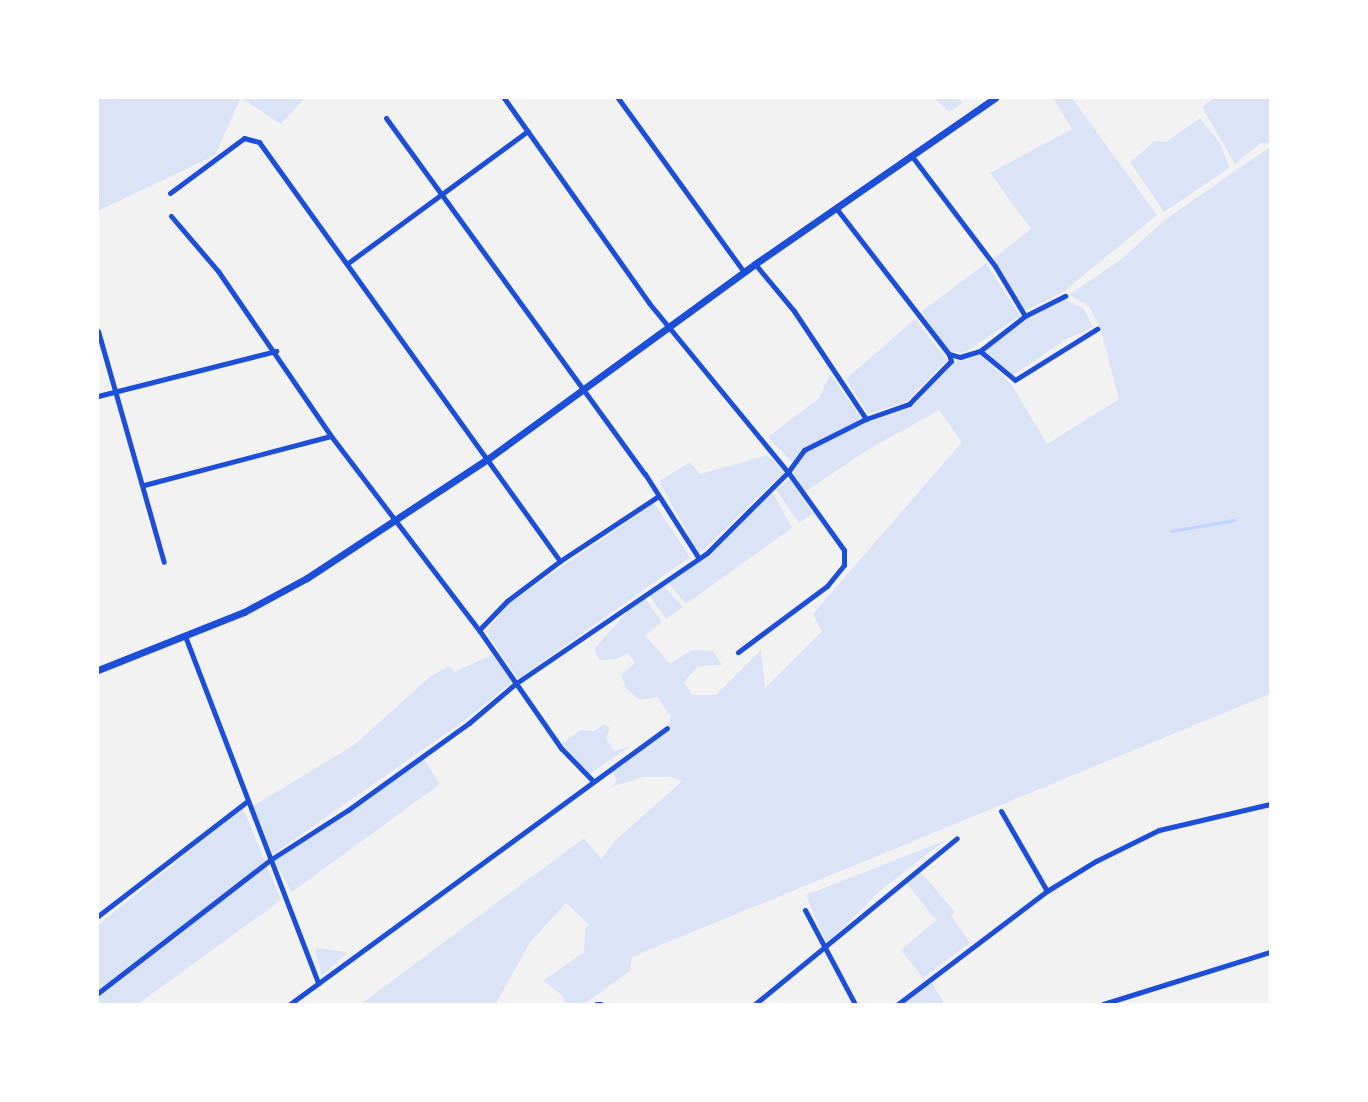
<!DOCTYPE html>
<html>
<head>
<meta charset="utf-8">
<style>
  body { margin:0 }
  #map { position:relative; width:1368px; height:1102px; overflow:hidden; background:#f2f2f2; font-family:"PT Sans",sans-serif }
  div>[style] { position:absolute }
  .green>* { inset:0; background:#dbe4f7 }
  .stream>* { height:3px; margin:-1.5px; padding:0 1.5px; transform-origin:1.5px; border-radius:1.5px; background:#bfd3fe }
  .minor>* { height:5px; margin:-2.5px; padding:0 2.5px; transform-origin:2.5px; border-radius:2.5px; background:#1d4ed8 }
  .tertiary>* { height:7px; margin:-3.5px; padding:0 3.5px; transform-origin:3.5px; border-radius:3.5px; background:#1d4ed8 }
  span { translate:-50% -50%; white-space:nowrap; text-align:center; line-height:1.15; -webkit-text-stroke:6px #fff; paint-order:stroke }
  .frame { position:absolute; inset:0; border:99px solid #fff; pointer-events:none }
</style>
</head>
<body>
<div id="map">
  <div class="green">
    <div style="clip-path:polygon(98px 98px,305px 98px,281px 124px,241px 98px,215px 155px,98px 211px)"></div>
    <div style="clip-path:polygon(934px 98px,958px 98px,962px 103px,949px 112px)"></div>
    <div style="clip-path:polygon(1053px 98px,1072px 98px,1157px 215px,1063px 292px,1025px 311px,994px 258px,1031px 229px,990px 173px,1072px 129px)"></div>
    <div style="clip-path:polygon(1214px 98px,1270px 98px,1270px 143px,1261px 143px,1235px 164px,1202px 107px)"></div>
    <div style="clip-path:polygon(1200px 118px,1221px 145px,1229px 168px,1164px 212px,1130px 162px,1155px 141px,1166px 142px)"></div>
    <div style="clip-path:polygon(1270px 147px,1270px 694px,632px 957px,630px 971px,584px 1004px,566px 1004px,562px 995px,543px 981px,584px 952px,585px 929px,589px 925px,566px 903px,531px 941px,496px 1003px,361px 1004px,584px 838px,601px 859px,616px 840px,682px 781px,671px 777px,643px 777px,611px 787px,617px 780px,611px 768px,667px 728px,671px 717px,657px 697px,640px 700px,626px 688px,621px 675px,635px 663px,628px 653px,617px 659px,599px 660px,594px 649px,630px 609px,645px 598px,662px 622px,645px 635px,670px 664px,692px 650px,713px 651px,718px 658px,722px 665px,698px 666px,684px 682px,692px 695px,716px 695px,761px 650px,765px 688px,822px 631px,813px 614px,962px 442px,939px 410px,866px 451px,805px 492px,792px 472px,805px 452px,861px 425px,912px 407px,955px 361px,979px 354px,1012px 385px,1047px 444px,1119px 399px,1101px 331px,1089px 306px,1069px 295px,1119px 261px,1166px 219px)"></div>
    <div style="clip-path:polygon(986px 263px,1020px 316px,970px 349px,962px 353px,949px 351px,921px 312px)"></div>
    <div style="clip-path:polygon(1065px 299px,1084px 309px,1093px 327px,1065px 340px,1012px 376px,984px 350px,1022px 322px)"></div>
    <div style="clip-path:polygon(915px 319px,947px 360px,906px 402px,868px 414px,846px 379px)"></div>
    <div style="clip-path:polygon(830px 374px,862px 419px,802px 449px,792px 462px,768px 437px,819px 398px)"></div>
    <div style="clip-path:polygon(768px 455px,784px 472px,699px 554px,659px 481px,690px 462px,700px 474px)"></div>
    <div style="clip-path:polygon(790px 479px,813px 513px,799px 523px,776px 489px)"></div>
    <div style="clip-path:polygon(772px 491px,792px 528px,686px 604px,667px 582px,708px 556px,737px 522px)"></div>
    <div style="clip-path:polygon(654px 503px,690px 557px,518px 679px,486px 632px,507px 605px)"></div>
    <div style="clip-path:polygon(663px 585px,683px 607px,666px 619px,649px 595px)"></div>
    <div style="clip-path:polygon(492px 655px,513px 681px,464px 721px,273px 854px,253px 806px,354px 745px,431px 676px,449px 666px,454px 672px)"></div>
    <div style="clip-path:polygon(605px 724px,610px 728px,606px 738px,614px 751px,631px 746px,588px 775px,562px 743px,581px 730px,594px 731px)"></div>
    <div style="clip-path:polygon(423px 758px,440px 784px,292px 892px,274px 860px)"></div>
    <div style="clip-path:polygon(243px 808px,281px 900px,138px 1004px,98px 1004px,98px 925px)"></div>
    <div style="clip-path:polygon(946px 840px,881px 890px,827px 944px,806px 895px)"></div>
    <div style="clip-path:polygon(919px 870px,955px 912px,951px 915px,970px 943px,923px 978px,901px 950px,936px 920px,905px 881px)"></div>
    <div style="clip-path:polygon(315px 948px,348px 952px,322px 976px)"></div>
    <div style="clip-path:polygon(931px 981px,944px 1004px,902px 1004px)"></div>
  </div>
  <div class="stream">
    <div style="left:1171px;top:531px;width:64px;rotate:-9.9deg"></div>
  </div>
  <div class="minor">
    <div style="left:504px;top:98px;width:251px;rotate:54.7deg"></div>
    <div style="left:649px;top:303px;width:219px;rotate:50.6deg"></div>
    <div style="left:788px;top:472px;width:96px;rotate:54.3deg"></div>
    <div style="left:844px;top:550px;width:15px;rotate:90deg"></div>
    <div style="left:844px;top:565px;width:27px;rotate:129deg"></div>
    <div style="left:827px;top:586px;width:111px;rotate:143.4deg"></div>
    <div style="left:618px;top:98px;width:215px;rotate:54.1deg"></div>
    <div style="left:386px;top:118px;width:440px;rotate:54deg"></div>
    <div style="left:645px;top:474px;width:98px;rotate:57.4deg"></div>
    <div style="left:911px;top:155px;width:139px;rotate:52.9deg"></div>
    <div style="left:995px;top:266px;width:58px;rotate:59deg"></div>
    <div style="left:170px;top:193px;width:92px;rotate:-36.6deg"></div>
    <div style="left:244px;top:138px;width:16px;rotate:15deg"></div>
    <div style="left:259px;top:142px;width:516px;rotate:54.31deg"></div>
    <div style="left:836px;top:208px;width:185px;rotate:52.3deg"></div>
    <div style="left:171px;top:216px;width:72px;rotate:49.5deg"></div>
    <div style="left:218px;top:271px;width:200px;rotate:55.6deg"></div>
    <div style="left:331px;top:436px;width:244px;rotate:52.7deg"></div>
    <div style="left:479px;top:630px;width:144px;rotate:55.2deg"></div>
    <div style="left:561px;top:748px;width:45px;rotate:45.9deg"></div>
    <div style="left:348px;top:263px;width:223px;rotate:-36.3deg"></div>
    <div style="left:755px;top:264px;width:61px;rotate:50.3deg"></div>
    <div style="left:794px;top:311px;width:130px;rotate:56.3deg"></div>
    <div style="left:98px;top:331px;width:240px;rotate:74.1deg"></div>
    <div style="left:980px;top:351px;width:45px;rotate:39.6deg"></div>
    <div style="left:1015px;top:380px;width:97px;rotate:-31.9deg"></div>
    <div style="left:98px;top:396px;width:184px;rotate:-14.2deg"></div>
    <div style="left:144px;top:485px;width:193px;rotate:-14.7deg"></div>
    <div style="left:479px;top:630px;width:40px;rotate:-46deg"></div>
    <div style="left:507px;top:601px;width:66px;rotate:-37deg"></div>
    <div style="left:560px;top:561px;width:116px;rotate:-33.4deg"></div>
    <div style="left:185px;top:636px;width:372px;rotate:69deg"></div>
    <div style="left:1001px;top:811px;width:92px;rotate:60.1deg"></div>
    <div style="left:805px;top:910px;width:106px;rotate:62deg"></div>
    <div style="left:98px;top:916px;width:187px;rotate:-37.6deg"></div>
    <div style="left:98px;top:993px;width:217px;rotate:-37.7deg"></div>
    <div style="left:270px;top:860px;width:93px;rotate:-32.7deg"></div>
    <div style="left:348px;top:810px;width:149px;rotate:-35.7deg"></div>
    <div style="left:469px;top:723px;width:60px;rotate:-40.3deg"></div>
    <div style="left:515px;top:684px;width:232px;rotate:-34.3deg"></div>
    <div style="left:707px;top:553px;width:115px;rotate:-45deg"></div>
    <div style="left:788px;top:472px;width:27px;rotate:-54deg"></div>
    <div style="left:804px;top:450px;width:69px;rotate:-26.6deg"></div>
    <div style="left:866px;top:419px;width:46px;rotate:-19.2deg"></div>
    <div style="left:909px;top:404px;width:60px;rotate:-45.7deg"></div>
    <div style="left:951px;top:361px;width:7px;rotate:-106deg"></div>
    <div style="left:949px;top:354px;width:11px;rotate:15deg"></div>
    <div style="left:960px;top:357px;width:21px;rotate:-17deg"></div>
    <div style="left:980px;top:351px;width:57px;rotate:-37.9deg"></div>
    <div style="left:1025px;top:316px;width:45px;rotate:-26.6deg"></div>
    <div style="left:290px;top:1004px;width:467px;rotate:-36.2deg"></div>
    <div style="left:596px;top:1004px;width:5px"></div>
    <div style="left:755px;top:1004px;width:261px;rotate:-39.4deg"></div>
    <div style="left:898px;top:1004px;width:187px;rotate:-37.2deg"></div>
    <div style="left:1047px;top:891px;width:57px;rotate:-31.5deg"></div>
    <div style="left:1096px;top:861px;width:70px;rotate:-26.2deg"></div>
    <div style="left:1159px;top:830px;width:114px;rotate:-13.2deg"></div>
    <div style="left:1103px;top:1004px;width:175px;rotate:-17.3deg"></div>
  </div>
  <div class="tertiary">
    <div style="left:98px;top:670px;width:157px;rotate:-21.7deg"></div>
    <div style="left:244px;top:612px;width:72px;rotate:-28.4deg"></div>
    <div style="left:307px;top:578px;width:218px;rotate:-33.4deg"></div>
    <div style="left:489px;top:458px;width:329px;rotate:-36.1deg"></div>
    <div style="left:755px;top:264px;width:292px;rotate:-34.7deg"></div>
  </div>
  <div class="frame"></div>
</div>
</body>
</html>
